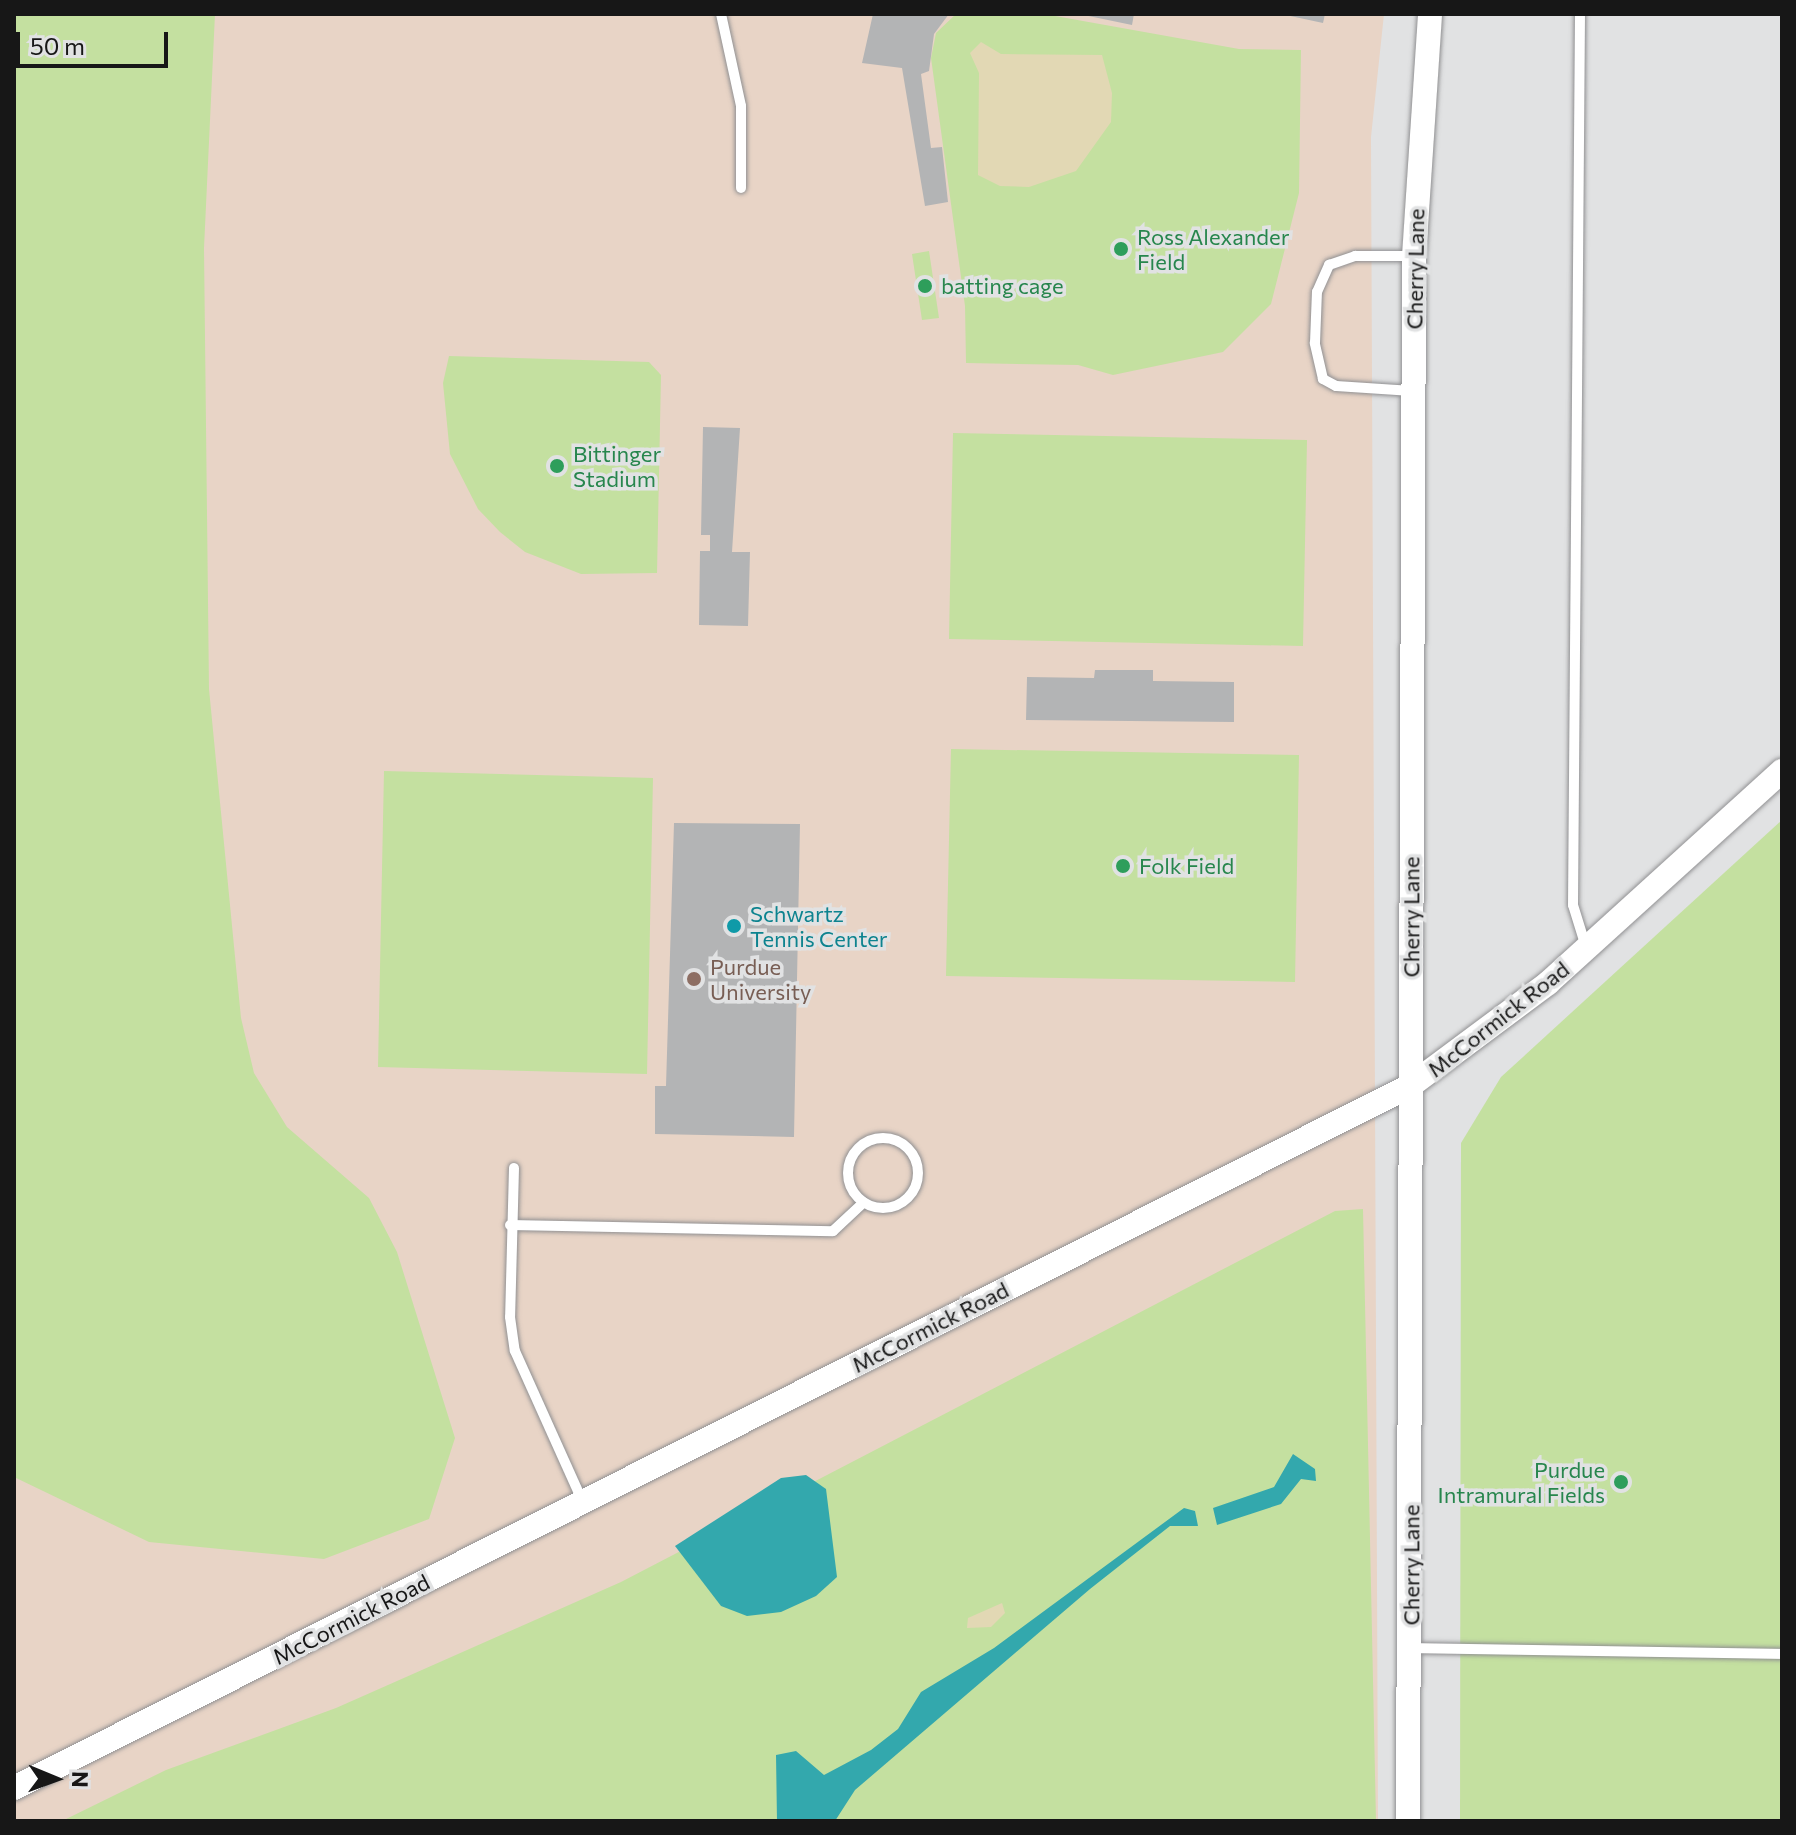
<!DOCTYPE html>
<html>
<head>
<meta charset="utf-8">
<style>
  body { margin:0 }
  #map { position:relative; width:1796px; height:1835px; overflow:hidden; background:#e1e2e3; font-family:Commissioner,sans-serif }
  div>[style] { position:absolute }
  .education>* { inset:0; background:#e8d4c6 }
  .green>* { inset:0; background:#c4e0a0 }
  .sand>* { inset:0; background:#e2d8b4 }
  .water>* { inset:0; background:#33a8ad }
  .building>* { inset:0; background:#b3b4b5 }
  .roads { filter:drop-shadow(0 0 2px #909092) drop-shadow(0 0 2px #909092) }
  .service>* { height:10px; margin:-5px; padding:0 5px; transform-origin:5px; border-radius:5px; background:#fff }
  .service>.ring { margin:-5px; padding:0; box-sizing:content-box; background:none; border:10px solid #fff; border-radius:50% }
  .tertiary>* { height:24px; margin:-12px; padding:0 12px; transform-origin:12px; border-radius:12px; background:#fff }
  .dots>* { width:22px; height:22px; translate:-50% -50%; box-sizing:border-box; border:4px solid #e1e2e3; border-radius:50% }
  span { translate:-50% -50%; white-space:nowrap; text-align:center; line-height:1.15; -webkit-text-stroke:7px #e1e2e3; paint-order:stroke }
  .leisure-label { font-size:22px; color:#27864d }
  .left { translate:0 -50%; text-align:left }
  .right { translate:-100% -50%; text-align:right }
  .street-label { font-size:22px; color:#171717 }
  .culture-label { font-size:22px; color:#0d838f }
  .education-label { font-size:22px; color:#785e54 }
  .frame { position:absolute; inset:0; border:16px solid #171717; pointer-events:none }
  .north { position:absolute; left:16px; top:1739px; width:80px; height:80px; -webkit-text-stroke:6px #e1e2e3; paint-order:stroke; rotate:91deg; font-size:22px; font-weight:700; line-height:32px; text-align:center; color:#171717 }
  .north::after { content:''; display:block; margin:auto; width:28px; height:36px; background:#171717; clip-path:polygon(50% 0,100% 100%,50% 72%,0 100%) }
  .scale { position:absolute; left:16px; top:32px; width:152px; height:36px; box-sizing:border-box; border:4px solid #171717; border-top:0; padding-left:10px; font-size:24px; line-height:28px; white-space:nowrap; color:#171717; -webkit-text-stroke:6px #e1e2e3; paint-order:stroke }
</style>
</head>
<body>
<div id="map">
  <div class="education">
    <div style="clip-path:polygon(14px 14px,1384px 14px,1371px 137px,1378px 1821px,14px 1821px)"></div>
  </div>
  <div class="green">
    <div style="clip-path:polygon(14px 14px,215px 14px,204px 248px,209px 689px,241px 1018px,254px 1073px,287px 1127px,369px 1198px,397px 1252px,455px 1438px,429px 1519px,324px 1559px,149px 1542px,14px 1477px)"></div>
    <div style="clip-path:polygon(956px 14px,1044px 14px,1239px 49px,1301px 50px,1299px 193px,1271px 304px,1223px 352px,1113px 375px,1078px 365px,966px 363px,965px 306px,931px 58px,936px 33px)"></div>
    <div style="clip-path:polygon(929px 251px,939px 318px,922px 320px,912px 254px)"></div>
    <div style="clip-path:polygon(449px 356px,649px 362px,661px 375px,657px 573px,581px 574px,525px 552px,500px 532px,478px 509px,450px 454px,443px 383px)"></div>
    <div style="clip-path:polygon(953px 433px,1307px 440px,1303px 646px,949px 639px)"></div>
    <div style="clip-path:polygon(951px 749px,1299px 755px,1295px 982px,946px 976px)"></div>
    <div style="clip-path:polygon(384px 771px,653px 778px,647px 1074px,378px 1067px)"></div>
    <div style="clip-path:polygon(1782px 820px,1782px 1821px,1460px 1821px,1461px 1143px,1501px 1077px)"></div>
    <div style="clip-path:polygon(1363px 1209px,1376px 1821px,62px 1821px,166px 1770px,336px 1708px,621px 1582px,1335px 1211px)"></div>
  </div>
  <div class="sand">
    <div style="clip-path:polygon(981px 42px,1001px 54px,1102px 55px,1112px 93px,1111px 122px,1076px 171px,1029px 187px,1000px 186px,978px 175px,979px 73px,970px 53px)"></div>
    <div style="clip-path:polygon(1002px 1603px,1005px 1613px,991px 1627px,967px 1628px,968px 1618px)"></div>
  </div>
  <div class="water">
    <div style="clip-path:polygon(1293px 1454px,1315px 1469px,1316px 1481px,1301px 1479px,1281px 1504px,1217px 1525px,1213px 1508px,1274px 1487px)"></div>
    <div style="clip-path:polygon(806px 1475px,826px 1489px,837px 1577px,816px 1596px,781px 1612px,747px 1616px,721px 1606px,675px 1546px,781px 1478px)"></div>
    <div style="clip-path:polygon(1184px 1508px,1195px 1511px,1198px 1526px,1170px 1526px,1090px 1589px,855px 1790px,835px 1821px,777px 1821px,776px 1755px,796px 1751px,824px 1775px,871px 1750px,898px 1729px,921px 1692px,994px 1648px)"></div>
  </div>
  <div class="building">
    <div style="clip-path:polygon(873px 14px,949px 14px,934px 34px,929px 71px,921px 74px,931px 148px,942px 147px,948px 202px,925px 206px,902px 68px,862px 63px)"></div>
    <div style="clip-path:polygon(1079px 14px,1134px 14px,1132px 25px)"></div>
    <div style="clip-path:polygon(1281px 14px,1325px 14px,1323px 23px)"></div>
    <div style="clip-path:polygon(703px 427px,740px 428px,732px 552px,750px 552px,748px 626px,699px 625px,700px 551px,710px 551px,710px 535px,701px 535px)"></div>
    <div style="clip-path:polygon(1095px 670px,1153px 670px,1153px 681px,1234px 682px,1234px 722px,1026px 720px,1027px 677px,1094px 678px)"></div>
    <div style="clip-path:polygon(674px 823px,800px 824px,794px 1137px,655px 1134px,655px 1086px,666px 1086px)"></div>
  </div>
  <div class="roads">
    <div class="service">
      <div style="left:721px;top:14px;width:94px;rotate:77.7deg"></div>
      <div style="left:741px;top:106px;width:82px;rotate:90deg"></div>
      <div style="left:1580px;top:14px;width:891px;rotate:90.45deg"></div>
      <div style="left:1573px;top:905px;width:44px;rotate:72.8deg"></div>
      <div style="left:1412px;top:391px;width:76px;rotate:-176.2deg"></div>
      <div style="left:1336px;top:386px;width:15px;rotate:-152deg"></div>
      <div style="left:1323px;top:379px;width:37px;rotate:-103deg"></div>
      <div style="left:1315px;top:343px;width:51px;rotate:-87.8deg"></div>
      <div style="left:1317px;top:292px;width:30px;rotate:-66deg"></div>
      <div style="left:1329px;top:265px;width:28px;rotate:-19deg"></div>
      <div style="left:1355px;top:256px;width:59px"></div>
      <div class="ring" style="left:848px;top:1138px;width:60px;height:60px"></div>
      <div style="left:514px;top:1168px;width:149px;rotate:91.5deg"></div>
      <div style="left:510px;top:1317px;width:34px;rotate:82deg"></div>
      <div style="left:515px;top:1351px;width:163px;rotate:65.8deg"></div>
      <div style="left:510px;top:1225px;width:323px;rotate:1.1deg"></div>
      <div style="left:833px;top:1231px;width:42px;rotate:-43.1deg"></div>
      <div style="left:1411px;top:1648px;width:371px;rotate:0.9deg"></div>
    </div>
    <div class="tertiary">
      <div style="left:14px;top:1788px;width:1563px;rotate:-26.7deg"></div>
      <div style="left:1410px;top:1086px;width:172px;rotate:-36.7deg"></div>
      <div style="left:1548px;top:983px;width:316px;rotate:-42.2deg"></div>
      <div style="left:1408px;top:1821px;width:1565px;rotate:-89.78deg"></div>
      <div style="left:1414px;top:256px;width:243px;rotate:-86.2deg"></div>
    </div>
  </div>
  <div class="dots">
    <div style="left:1121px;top:249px;background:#2e9e5b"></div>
    <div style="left:925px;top:286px;background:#2e9e5b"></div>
    <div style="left:557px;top:466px;background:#2e9e5b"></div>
    <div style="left:1123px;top:866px;background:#2e9e5b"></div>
    <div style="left:734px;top:926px;background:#0f9aa8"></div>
    <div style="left:694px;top:979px;background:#8d6e63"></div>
    <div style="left:1621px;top:1482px;background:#2e9e5b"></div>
  </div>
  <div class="leisure-label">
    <span class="left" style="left:1137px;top:249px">Ross Alexander<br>Field</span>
    <span class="left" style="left:941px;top:286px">batting cage</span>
    <span class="left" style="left:573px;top:466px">Bittinger<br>Stadium</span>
    <span class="left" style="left:1139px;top:866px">Folk Field</span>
    <span class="right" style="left:1605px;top:1482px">Purdue<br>Intramural Fields</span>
  </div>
  <div class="street-label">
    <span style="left:1415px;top:269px;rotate:-89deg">Cherry Lane</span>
    <span style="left:1411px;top:917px;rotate:-90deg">Cherry Lane</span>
    <span style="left:1498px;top:1019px;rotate:-38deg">McCormick Road</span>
    <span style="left:930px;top:1327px;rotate:-27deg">McCormick Road</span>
    <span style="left:1411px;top:1565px;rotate:-90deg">Cherry Lane</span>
    <span style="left:351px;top:1619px;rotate:-27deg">McCormick Road</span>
  </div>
  <div class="culture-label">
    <span class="left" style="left:750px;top:926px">Schwartz<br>Tennis Center</span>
  </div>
  <div class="education-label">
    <span class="left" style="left:710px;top:979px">Purdue<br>University</span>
  </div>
  <div class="frame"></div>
  <div class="north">N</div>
  <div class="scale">50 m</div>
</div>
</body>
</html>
